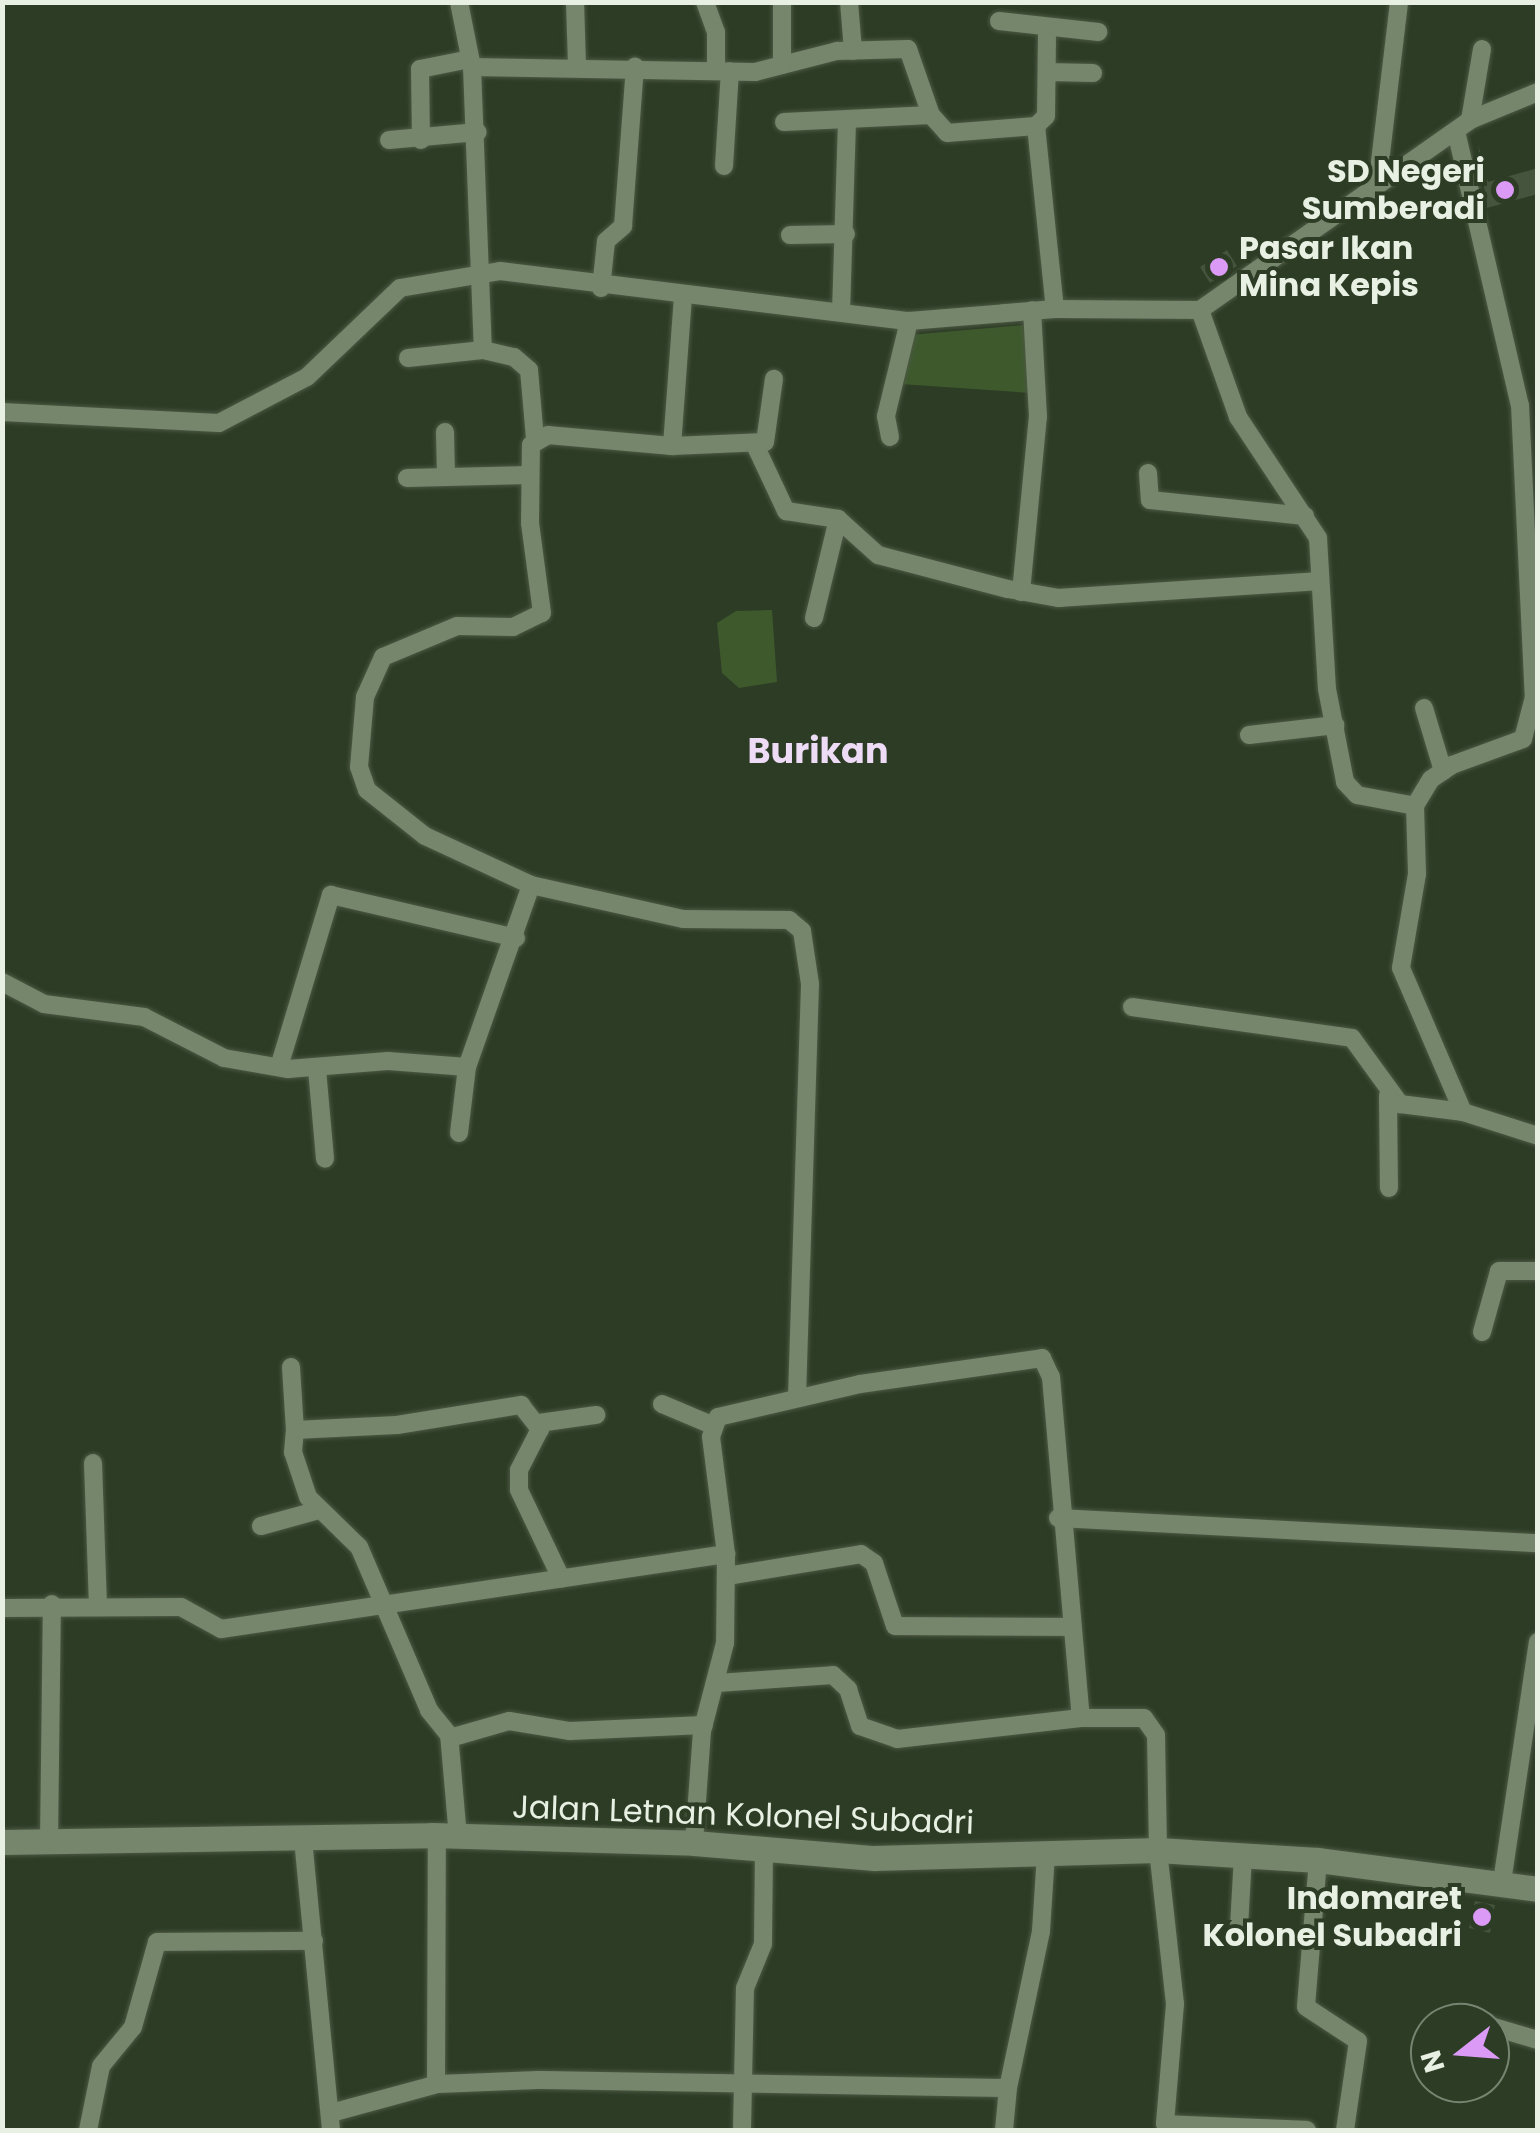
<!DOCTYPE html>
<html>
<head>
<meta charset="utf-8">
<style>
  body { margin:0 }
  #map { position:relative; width:1540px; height:2133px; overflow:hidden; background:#2d3c25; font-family:Poppins,sans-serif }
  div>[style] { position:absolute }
  .green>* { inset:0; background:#3e5a2d }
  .building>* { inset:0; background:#45543d }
  .roads { filter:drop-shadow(0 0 2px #4c5844) drop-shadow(0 0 2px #4c5844) }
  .street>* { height:18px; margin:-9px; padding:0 9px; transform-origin:9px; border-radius:9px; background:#75866c }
  .secondary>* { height:25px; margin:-12.5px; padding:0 12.5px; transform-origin:12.5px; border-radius:12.5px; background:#75866c }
  .dots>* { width:28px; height:28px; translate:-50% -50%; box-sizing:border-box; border:5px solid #2d3c25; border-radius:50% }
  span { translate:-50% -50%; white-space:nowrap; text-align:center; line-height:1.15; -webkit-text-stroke:8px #2d3c25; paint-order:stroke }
  .poi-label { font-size:32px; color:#e7f0e2; font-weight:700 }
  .right { translate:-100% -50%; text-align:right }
  .left { translate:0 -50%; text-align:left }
  .street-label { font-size:32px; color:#e7f0e2 }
  .neighbourhood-label { font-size:35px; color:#eedcf7; font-weight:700 }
  .frame { position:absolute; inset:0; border:5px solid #e7f0e2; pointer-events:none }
  .north { position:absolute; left:1410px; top:2003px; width:100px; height:100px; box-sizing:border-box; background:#2d3c25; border:2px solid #778471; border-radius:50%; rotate:253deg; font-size:28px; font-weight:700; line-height:40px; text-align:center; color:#e7f0e2 }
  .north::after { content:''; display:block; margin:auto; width:35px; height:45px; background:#da9af6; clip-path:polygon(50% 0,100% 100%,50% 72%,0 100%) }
</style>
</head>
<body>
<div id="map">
  <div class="green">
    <div style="clip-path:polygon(1025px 325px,1031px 393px,900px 384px,909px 335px)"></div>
    <div style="clip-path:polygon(772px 610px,777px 682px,739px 688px,722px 673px,717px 623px,736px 611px)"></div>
  </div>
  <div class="building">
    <div style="clip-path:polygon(1478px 144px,1488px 182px,1538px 168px,1538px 194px,1487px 208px)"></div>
    <div style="clip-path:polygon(1227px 250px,1237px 266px,1210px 283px,1200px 267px)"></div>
    <div style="clip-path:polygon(1475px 1901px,1495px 1905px,1490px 1933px,1469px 1928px)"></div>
  </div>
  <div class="roads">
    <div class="street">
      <div style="left:459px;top:2px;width:66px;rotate:78.7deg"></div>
      <div style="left:472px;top:67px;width:283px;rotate:1deg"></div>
      <div style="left:755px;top:72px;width:85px;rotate:-14.4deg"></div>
      <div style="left:837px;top:51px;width:71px;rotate:-1.6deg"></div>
      <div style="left:908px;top:49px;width:70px;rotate:70.8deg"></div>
      <div style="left:931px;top:115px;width:24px;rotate:48deg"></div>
      <div style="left:947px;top:133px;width:89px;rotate:-4.5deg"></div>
      <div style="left:1036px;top:126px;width:184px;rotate:84.1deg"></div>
      <div style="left:575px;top:2px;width:65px;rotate:88.2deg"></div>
      <div style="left:705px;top:2px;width:32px;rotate:70deg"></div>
      <div style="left:716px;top:32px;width:38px;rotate:90deg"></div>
      <div style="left:849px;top:2px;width:49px;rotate:85.3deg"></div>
      <div style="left:999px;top:21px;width:100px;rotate:6.3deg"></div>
      <div style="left:782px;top:65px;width:63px;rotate:-90deg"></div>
      <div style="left:472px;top:67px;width:283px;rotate:87.8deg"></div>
      <div style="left:483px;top:350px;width:32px;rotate:13deg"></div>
      <div style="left:514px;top:357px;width:20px;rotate:41deg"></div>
      <div style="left:529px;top:370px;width:69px;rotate:85deg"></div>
      <div style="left:1047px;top:72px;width:46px;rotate:1.2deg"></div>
      <div style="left:1470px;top:120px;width:72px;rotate:-80.4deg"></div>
      <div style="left:784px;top:122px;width:147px;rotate:-2.7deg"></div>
      <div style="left:1036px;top:126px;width:14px;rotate:-45deg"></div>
      <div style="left:1046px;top:116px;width:88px;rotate:-89.3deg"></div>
      <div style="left:1456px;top:131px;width:281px;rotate:76.9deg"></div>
      <div style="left:1520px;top:405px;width:292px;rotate:87.3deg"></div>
      <div style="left:1534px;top:697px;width:43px;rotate:104.7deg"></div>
      <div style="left:1523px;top:739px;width:76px;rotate:159.9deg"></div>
      <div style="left:1452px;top:765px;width:25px;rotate:146deg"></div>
      <div style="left:1431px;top:779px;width:31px;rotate:121deg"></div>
      <div style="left:1415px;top:806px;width:68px;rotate:88.3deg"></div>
      <div style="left:1417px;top:874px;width:95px;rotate:99.7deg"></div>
      <div style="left:1401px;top:968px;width:157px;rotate:66.7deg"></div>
      <div style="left:1463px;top:1112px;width:79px;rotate:17.7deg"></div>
      <div style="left:389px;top:140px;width:89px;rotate:-5.1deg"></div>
      <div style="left:421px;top:140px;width:71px;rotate:-90.8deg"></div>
      <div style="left:420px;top:69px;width:51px;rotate:-11.3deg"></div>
      <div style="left:724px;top:166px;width:95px;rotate:-86.4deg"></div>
      <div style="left:1377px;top:187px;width:186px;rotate:-83.2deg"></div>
      <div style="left:790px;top:235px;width:56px;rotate:-1deg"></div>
      <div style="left:601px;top:288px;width:47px;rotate:-83.9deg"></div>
      <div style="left:606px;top:241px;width:23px;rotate:-41deg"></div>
      <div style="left:623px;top:226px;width:160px;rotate:-85.7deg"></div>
      <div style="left:1200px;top:310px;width:114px;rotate:70.4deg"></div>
      <div style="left:1238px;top:417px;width:145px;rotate:56.5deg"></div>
      <div style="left:1318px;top:538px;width:151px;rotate:86.6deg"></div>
      <div style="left:1327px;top:689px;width:95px;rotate:79deg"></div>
      <div style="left:1345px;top:782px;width:18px;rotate:47deg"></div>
      <div style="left:1357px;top:795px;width:59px;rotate:10.7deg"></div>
      <div style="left:841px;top:312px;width:192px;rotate:-88.2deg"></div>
      <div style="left:408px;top:358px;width:75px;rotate:-6.1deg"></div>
      <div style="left:2px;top:412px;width:217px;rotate:2.9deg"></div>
      <div style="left:219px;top:423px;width:99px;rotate:-27.6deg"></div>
      <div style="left:307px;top:377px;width:129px;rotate:-43.7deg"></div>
      <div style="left:400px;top:288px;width:101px;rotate:-9.6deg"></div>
      <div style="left:500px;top:271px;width:412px;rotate:7deg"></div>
      <div style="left:909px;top:321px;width:146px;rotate:-4.7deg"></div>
      <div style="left:1055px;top:309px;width:145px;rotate:0.4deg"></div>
      <div style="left:1200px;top:310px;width:330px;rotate:-35.1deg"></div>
      <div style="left:1470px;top:120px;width:74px;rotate:-22.4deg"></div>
      <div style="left:445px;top:432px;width:45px;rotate:88.7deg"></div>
      <div style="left:890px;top:437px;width:21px;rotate:-101deg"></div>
      <div style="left:886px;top:416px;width:98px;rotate:-76.4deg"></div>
      <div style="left:672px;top:446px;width:93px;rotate:-2.5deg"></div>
      <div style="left:765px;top:442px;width:64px;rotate:-81.9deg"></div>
      <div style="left:756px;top:447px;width:71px;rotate:64.9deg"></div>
      <div style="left:786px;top:511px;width:53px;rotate:8.7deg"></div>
      <div style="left:838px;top:519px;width:54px;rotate:42deg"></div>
      <div style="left:878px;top:555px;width:134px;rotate:14.7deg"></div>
      <div style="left:1008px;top:589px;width:52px;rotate:10deg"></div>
      <div style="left:1059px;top:598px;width:261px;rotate:-3.7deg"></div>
      <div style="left:1148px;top:473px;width:27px;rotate:86deg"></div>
      <div style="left:1150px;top:500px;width:156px;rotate:5.9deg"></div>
      <div style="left:407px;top:478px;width:122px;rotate:-1.4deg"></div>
      <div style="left:1021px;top:592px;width:176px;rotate:-84.5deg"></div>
      <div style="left:1038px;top:417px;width:107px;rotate:-93.2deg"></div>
      <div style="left:814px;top:618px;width:102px;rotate:-76.4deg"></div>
      <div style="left:1424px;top:708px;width:66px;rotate:73.2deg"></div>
      <div style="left:1249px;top:735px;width:87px;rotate:-6.6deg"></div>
      <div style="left:531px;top:885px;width:156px;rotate:12.6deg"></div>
      <div style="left:683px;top:919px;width:106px;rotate:0.5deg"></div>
      <div style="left:789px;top:920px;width:17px;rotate:40deg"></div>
      <div style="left:802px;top:931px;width:54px;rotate:81.4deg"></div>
      <div style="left:810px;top:984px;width:414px;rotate:91.8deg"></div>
      <div style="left:2px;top:982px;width:47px;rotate:27.6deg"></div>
      <div style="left:44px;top:1004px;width:101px;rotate:7.4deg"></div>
      <div style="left:144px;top:1017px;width:90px;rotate:27.1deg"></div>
      <div style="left:224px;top:1058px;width:65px;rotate:9.8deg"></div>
      <div style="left:288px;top:1069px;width:100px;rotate:-4.6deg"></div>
      <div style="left:388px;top:1061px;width:79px;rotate:4.3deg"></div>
      <div style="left:467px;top:1067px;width:193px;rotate:-70.6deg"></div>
      <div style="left:531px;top:885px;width:117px;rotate:-155.2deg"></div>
      <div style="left:425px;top:836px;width:74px;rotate:-141.6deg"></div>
      <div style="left:367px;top:790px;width:24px;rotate:-109deg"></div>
      <div style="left:359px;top:767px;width:70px;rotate:-85.1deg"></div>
      <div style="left:365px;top:697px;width:44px;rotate:-65.8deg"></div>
      <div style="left:383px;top:657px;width:80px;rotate:-22.7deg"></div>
      <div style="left:457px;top:626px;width:56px;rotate:1deg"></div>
      <div style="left:513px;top:627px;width:32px;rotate:-26deg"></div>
      <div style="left:542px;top:613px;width:91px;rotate:-97.6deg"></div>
      <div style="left:530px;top:523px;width:78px;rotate:-89.3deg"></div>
      <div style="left:531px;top:445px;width:20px;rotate:-30deg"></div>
      <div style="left:548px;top:435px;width:124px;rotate:5.1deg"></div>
      <div style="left:672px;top:446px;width:151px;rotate:-85.8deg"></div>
      <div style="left:1132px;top:1007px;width:222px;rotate:8deg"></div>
      <div style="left:1352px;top:1038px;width:82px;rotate:54deg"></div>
      <div style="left:1400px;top:1104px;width:64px;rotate:7.2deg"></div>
      <div style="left:279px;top:1067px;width:180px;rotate:-73.2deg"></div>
      <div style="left:331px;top:895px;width:190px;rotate:13.1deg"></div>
      <div style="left:317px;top:1069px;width:90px;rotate:84.9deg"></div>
      <div style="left:1388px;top:1096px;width:92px;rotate:89.4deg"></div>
      <div style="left:459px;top:1133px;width:66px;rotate:-83.1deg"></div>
      <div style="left:1482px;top:1332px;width:63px;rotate:-74.4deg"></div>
      <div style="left:1499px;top:1271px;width:39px"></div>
      <div style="left:291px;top:1367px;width:63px;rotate:86.4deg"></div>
      <div style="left:662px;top:1404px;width:54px;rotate:22.8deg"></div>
      <div style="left:539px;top:1423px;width:58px;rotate:-8deg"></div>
      <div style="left:93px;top:1463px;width:142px;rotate:88deg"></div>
      <div style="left:1058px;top:1518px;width:481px;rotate:3deg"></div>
      <div style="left:261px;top:1526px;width:60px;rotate:-15.4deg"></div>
      <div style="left:726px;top:1554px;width:118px;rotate:-97.3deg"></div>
      <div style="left:711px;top:1437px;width:21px;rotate:-71deg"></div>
      <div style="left:718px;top:1417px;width:146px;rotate:-13.1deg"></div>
      <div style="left:860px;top:1384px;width:184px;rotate:-8.1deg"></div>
      <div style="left:1042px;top:1358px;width:21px;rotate:65deg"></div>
      <div style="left:1051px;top:1377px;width:342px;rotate:85deg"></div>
      <div style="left:1081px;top:1718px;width:63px"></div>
      <div style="left:1144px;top:1718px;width:21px;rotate:55deg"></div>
      <div style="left:1156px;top:1735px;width:115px;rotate:89deg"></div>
      <div style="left:1158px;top:1850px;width:155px;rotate:83.7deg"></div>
      <div style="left:1175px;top:2004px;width:120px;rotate:94.8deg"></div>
      <div style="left:1165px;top:2124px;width:142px;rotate:2.4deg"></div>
      <div style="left:727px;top:1576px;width:136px;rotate:-9.3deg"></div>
      <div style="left:861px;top:1554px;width:16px;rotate:35deg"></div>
      <div style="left:874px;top:1563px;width:66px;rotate:71.6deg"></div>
      <div style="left:895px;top:1626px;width:176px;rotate:0.3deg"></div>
      <div style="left:2px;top:1608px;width:179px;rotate:-0.3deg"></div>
      <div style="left:181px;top:1607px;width:46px;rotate:28.8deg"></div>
      <div style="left:221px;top:1629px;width:511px;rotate:-8.45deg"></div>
      <div style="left:726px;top:1554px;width:89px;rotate:90.6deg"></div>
      <div style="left:725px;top:1643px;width:91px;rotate:104.6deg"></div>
      <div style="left:702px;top:1731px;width:112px;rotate:94.1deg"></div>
      <div style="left:717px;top:1683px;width:116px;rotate:-3.9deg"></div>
      <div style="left:833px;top:1675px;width:21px;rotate:43deg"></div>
      <div style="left:848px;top:1689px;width:39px;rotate:72deg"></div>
      <div style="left:860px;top:1726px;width:39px;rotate:19deg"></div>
      <div style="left:897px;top:1739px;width:185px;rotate:-6.5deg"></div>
      <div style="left:450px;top:1738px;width:61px;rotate:-16.1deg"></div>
      <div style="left:509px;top:1721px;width:62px;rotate:9.3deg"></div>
      <div style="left:570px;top:1731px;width:134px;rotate:-2.6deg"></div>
      <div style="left:458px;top:1837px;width:102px;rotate:-95deg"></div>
      <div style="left:449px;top:1735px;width:32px;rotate:-129deg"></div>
      <div style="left:429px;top:1710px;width:177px;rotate:-113.2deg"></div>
      <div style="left:359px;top:1547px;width:71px;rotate:-135.6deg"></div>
      <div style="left:308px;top:1497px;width:47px;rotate:-108.4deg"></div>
      <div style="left:293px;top:1452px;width:22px;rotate:-85deg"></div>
      <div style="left:295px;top:1430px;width:102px;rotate:-2.8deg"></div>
      <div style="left:397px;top:1425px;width:126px;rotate:-9.2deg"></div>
      <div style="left:521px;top:1405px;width:31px;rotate:52deg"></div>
      <div style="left:540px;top:1429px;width:46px;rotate:117.1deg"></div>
      <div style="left:519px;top:1470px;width:20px;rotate:90deg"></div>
      <div style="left:519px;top:1490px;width:98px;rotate:64.5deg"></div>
      <div style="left:303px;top:1839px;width:292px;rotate:84.5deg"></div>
      <div style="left:49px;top:1842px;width:238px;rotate:-89.3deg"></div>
      <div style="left:1318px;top:1860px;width:147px;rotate:94.7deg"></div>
      <div style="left:1306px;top:2007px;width:62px;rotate:33.2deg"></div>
      <div style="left:1358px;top:2041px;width:90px;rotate:98.3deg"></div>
      <div style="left:1502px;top:1882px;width:243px;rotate:-81.5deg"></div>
      <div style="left:1239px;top:1927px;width:72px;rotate:-86.8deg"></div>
      <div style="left:1490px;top:2026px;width:50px;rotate:16.3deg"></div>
      <div style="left:436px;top:2084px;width:249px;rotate:-89.8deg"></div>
      <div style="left:331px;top:2113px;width:111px;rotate:-15.2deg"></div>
      <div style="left:438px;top:2084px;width:100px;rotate:-2.3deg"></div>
      <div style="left:538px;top:2080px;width:470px;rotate:1deg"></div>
      <div style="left:1008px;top:2088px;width:160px;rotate:-78.1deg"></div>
      <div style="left:1041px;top:1931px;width:77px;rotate:-86.3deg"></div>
      <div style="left:88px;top:2130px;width:65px;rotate:-78.5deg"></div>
      <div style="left:101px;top:2066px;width:50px;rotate:-50.6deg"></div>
      <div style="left:133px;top:2027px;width:88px;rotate:-74.2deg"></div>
      <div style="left:157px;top:1942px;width:157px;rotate:-0.4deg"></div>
      <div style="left:742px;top:2130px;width:142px;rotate:-88.8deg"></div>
      <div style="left:745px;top:1988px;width:48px;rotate:-67.8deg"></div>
      <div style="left:763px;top:1944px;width:95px;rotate:-89.4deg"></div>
      <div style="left:1004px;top:2130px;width:42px;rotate:-84.6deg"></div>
    </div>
    <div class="secondary">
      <div style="left:2px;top:1842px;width:430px;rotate:-0.9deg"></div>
      <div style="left:432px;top:1835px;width:262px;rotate:1.7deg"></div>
      <div style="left:694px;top:1843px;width:181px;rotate:4.8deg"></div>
      <div style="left:874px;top:1858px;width:284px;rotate:-1.6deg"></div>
      <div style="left:1158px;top:1850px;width:160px;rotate:3.6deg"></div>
      <div style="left:1318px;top:1860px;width:222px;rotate:7.5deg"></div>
    </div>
  </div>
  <div class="dots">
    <div style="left:1505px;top:190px;background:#da9af6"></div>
    <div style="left:1219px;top:267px;background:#da9af6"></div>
    <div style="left:1482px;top:1917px;background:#da9af6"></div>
  </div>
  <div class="poi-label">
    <span class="right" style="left:1485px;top:190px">SD Negeri<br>Sumberadi</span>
    <span class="left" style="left:1239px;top:267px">Pasar Ikan<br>Mina Kepis</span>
    <span class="right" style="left:1462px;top:1917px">Indomaret<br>Kolonel Subadri</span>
  </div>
  <div class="street-label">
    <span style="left:743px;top:1815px;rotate:2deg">Jalan Letnan Kolonel Subadri</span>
  </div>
  <div class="neighbourhood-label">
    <span style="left:818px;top:751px">Burikan</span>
  </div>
  <div class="frame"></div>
  <div class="north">N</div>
</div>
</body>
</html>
